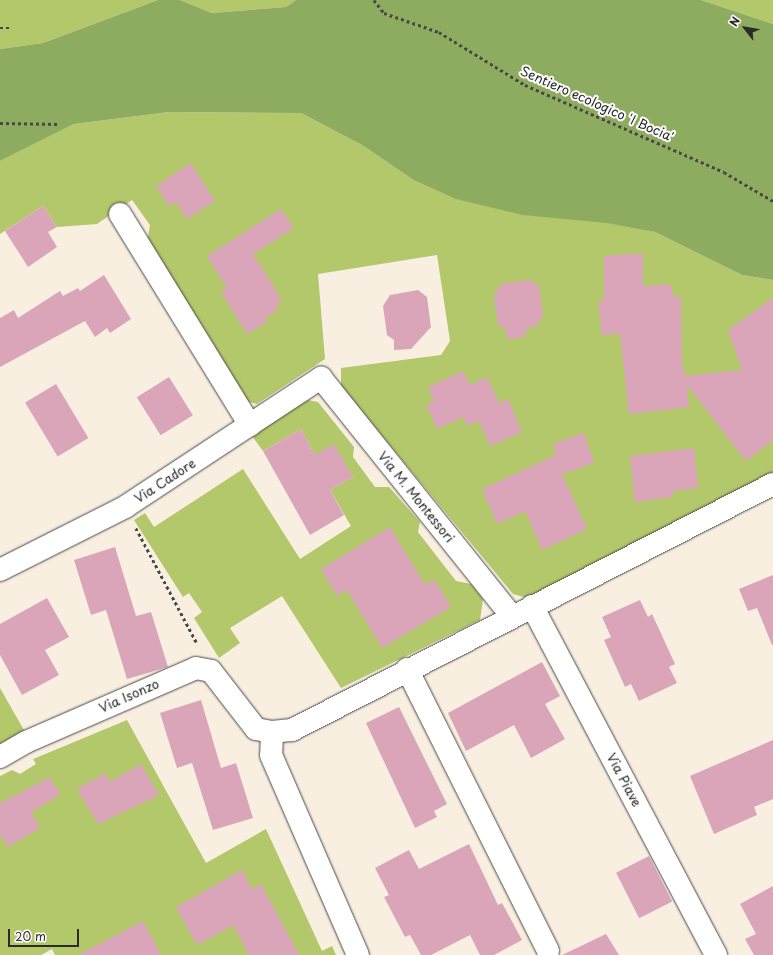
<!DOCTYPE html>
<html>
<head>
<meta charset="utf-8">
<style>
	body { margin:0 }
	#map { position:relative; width:773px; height:955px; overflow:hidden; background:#f9efe1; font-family:"Playpen Sans",sans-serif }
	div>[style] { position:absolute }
	.green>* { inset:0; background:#b3c76b }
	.forest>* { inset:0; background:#8eac5f }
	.building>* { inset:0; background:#dba5b9; transform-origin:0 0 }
	.path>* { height:2.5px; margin-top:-1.25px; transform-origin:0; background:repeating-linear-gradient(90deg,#4a4846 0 3px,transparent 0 6px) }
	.roads { filter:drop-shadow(0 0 1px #4a4846) drop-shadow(0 0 1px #4a4846) }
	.minor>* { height:22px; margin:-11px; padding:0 11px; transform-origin:11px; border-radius:11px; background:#fff }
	span { translate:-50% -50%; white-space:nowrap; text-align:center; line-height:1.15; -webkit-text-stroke:4px #fff; paint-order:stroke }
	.street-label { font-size:13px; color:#2b2b2b }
	.north { position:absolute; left:725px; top:8px; width:40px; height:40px; -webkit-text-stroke:3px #fff; paint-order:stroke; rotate:301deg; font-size:11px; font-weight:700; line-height:16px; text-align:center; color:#2b2b2b }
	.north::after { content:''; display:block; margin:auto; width:14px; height:18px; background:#2b2b2b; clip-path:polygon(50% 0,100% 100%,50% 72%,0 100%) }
	.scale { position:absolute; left:8px; top:929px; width:71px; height:18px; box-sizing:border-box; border:2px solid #2b2b2b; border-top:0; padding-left:5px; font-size:12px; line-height:14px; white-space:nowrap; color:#2b2b2b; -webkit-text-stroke:3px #fff; paint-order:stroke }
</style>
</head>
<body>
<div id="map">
	<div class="green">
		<div style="clip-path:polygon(0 0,158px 0,43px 43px,0 49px)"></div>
		<div style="clip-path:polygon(180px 0,296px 0,286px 7px,212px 13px)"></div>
		<div style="clip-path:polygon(701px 0,773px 0,773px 24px)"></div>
		<div style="clip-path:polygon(169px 112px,301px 113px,362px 145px,412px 179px,655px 232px,742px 275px,773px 280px,773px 476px,531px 599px,513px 594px,341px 386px,341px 368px,441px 355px,450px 341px,437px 255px,318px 274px,325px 359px,257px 404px,242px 400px,147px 242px,150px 225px,132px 200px,97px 224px,57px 227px,43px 206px,0 234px,0 161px,74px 124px)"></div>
		<div style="clip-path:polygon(307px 400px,318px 402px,354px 447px,353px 457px,375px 487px,389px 487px,420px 522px,418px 532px,456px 581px,471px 584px,483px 599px,480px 620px,341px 688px,282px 596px,230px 628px,240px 643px,219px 658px,194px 618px,202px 612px,189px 593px,183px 597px,134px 520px,145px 513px,154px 527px,243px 469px,300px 559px,351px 526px,330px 490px,353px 477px,315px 455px,301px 429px,263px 451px,252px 436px)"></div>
		<div style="clip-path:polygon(0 688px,25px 732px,0 746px)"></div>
		<div style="clip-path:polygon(127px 720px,206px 863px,266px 829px,322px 951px,332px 946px,336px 955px,55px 955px,52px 949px,41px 955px,0 955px,0 776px,12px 770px,20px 774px,36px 764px,33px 759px,38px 757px)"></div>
	</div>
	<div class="forest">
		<div style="clip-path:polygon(158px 0,180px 0,212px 13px,286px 7px,296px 0,701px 0,773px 24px,773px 280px,742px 275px,655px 232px,607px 223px,523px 215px,456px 199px,412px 179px,362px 145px,301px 113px,169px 112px,74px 124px,0 161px,0 49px,43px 43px)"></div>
	</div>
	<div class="building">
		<div style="clip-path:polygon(191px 163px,215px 201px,187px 219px,176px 202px,169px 206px,156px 186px)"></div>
		<div style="clip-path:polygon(43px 206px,57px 227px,48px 232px,57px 247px,28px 267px,5px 231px)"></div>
		<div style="clip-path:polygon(281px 209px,294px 228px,253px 254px,282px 300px,276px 304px,279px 309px,265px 318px,267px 322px,247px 334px,221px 292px,227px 288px,207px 256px)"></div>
		<div style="clip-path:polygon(643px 253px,643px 286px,670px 284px,674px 297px,681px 297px,682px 366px,686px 376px,742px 370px,728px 330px,773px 298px,773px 440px,746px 461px,687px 385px,689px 407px,629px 414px,620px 333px,602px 336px,598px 302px,604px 300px,604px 256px)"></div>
		<div style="clip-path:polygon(104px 275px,131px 319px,110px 333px,107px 328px,95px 337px,85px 321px,0 367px,0 318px,14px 310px,18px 318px,60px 291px,63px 296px,78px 288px,80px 291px)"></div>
		<div style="clip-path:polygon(530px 280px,539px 286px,543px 316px,535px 327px,528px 328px,523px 338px,506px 339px,506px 329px,498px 325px,494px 295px,501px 284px)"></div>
		<div style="clip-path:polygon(418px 290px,427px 297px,431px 327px,411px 349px,394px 350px,394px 340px,387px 335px,383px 306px,390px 295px)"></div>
		<div style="clip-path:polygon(463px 371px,470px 385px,487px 377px,499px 403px,508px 399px,522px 432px,490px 446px,479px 421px,468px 426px,463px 417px,437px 429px,426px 405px,434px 401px,428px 387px)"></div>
		<div style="left:169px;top:377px;width:45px;height:38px;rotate:58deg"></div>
		<div style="left:56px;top:384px;width:63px;height:36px;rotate:59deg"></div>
		<div style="clip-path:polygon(301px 429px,315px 455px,334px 444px,353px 477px,330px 490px,344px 515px,310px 535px,263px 451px)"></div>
		<div style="clip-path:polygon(584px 433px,594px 463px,562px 474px,587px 529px,542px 550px,525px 511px,497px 524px,482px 489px,556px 455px,553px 444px)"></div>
		<div style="clip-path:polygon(694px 448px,698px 488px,673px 491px,673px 497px,635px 502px,630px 456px)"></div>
		<div style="clip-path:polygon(390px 527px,425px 585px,434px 579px,451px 607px,382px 648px,347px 590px,337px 596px,321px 569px)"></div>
		<div style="clip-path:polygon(115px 547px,136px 616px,151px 612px,168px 667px,127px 679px,106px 610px,91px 615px,74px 560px)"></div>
		<div style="clip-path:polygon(773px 575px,773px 645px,772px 645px,757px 608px,748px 611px,739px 589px)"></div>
		<div style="clip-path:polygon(47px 598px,69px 637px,45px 650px,59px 675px,22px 695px,0 655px,0 624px)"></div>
		<div style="clip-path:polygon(640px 600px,648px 617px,652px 614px,675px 664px,669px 667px,677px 683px,639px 701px,631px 684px,625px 687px,604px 640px,611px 637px,602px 617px)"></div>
		<div style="clip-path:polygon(542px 662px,560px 696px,545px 704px,565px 739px,531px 758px,514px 725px,466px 751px,448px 713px)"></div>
		<div style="clip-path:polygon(201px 700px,221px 768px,236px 763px,253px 818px,213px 830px,192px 763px,177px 768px,160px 713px)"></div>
		<div style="clip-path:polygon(399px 707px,447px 804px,434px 811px,437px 817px,415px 828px,366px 723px)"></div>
		<div style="clip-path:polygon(773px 740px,773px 799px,754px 807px,757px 815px,714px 834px,690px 776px)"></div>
		<div style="clip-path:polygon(141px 764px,159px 795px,98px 824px,77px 789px,105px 773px,110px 782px)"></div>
		<div style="clip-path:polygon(50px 777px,60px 795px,31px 812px,40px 828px,8px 847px,0 834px,0 803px)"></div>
		<div style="clip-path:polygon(469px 844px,498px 905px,502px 903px,522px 940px,494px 955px,480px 955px,470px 935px,431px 955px,421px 955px,410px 935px,405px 937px,384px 897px,389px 895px,375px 868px,409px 850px,419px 869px)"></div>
		<div style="left:649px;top:856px;width:51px;height:37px;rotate:63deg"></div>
		<div style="clip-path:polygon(242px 870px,252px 889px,261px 884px,299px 955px,249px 955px,233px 925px,197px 945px,176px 907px)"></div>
		<div style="clip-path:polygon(773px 886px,773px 955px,754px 955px,745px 939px,756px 934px,740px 904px)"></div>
		<div style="clip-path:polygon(143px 921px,161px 955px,78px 955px)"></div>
		<div style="clip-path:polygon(606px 934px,619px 955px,562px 955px)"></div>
	</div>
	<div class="path">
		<div style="left:374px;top:0;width:16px;rotate:52deg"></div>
		<div style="left:384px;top:13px;width:58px;rotate:19.1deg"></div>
		<div style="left:439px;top:32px;width:101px;rotate:31.6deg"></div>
		<div style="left:525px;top:85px;width:217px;rotate:23.6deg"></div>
		<div style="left:724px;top:172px;width:57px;rotate:30.6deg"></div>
		<div style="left:0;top:28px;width:12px"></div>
		<div style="left:0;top:123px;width:58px;rotate:1deg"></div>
		<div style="left:136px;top:528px;width:132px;rotate:62.1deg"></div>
	</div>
	<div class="roads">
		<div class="minor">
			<div style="left:120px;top:214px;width:248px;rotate:58.4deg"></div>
			<div style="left:0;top:570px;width:140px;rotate:-26.7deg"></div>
			<div style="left:125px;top:507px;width:235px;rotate:-33.4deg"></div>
			<div style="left:321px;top:378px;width:304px;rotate:51.3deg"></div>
			<div style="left:532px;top:606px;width:395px;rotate:62.2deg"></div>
			<div style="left:407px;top:669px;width:315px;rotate:63.4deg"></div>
			<div style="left:272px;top:732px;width:23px;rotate:92deg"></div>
			<div style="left:271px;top:755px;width:218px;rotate:66.5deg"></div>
			<div style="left:0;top:757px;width:30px;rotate:-30deg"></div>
			<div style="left:26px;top:742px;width:185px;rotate:-23.5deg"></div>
			<div style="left:196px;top:668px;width:15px;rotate:11deg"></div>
			<div style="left:211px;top:671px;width:73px;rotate:52.2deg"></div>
			<div style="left:256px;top:729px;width:16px;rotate:11deg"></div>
			<div style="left:272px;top:732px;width:20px;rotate:-6deg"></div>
			<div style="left:292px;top:730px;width:540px;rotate:-27.09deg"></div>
		</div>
	</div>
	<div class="street-label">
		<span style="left:597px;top:104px;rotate:24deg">Sentiero ecologico 'I Bocia'</span>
		<span style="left:165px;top:481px;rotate:-33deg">Via Cadore</span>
		<span style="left:416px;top:497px;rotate:51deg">Via M. Montessori</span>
		<span style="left:129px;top:696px;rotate:-24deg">Via Isonzo</span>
		<span style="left:624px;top:780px;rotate:62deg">Via Piave</span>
	</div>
	<div class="north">N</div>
	<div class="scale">20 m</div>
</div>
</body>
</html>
